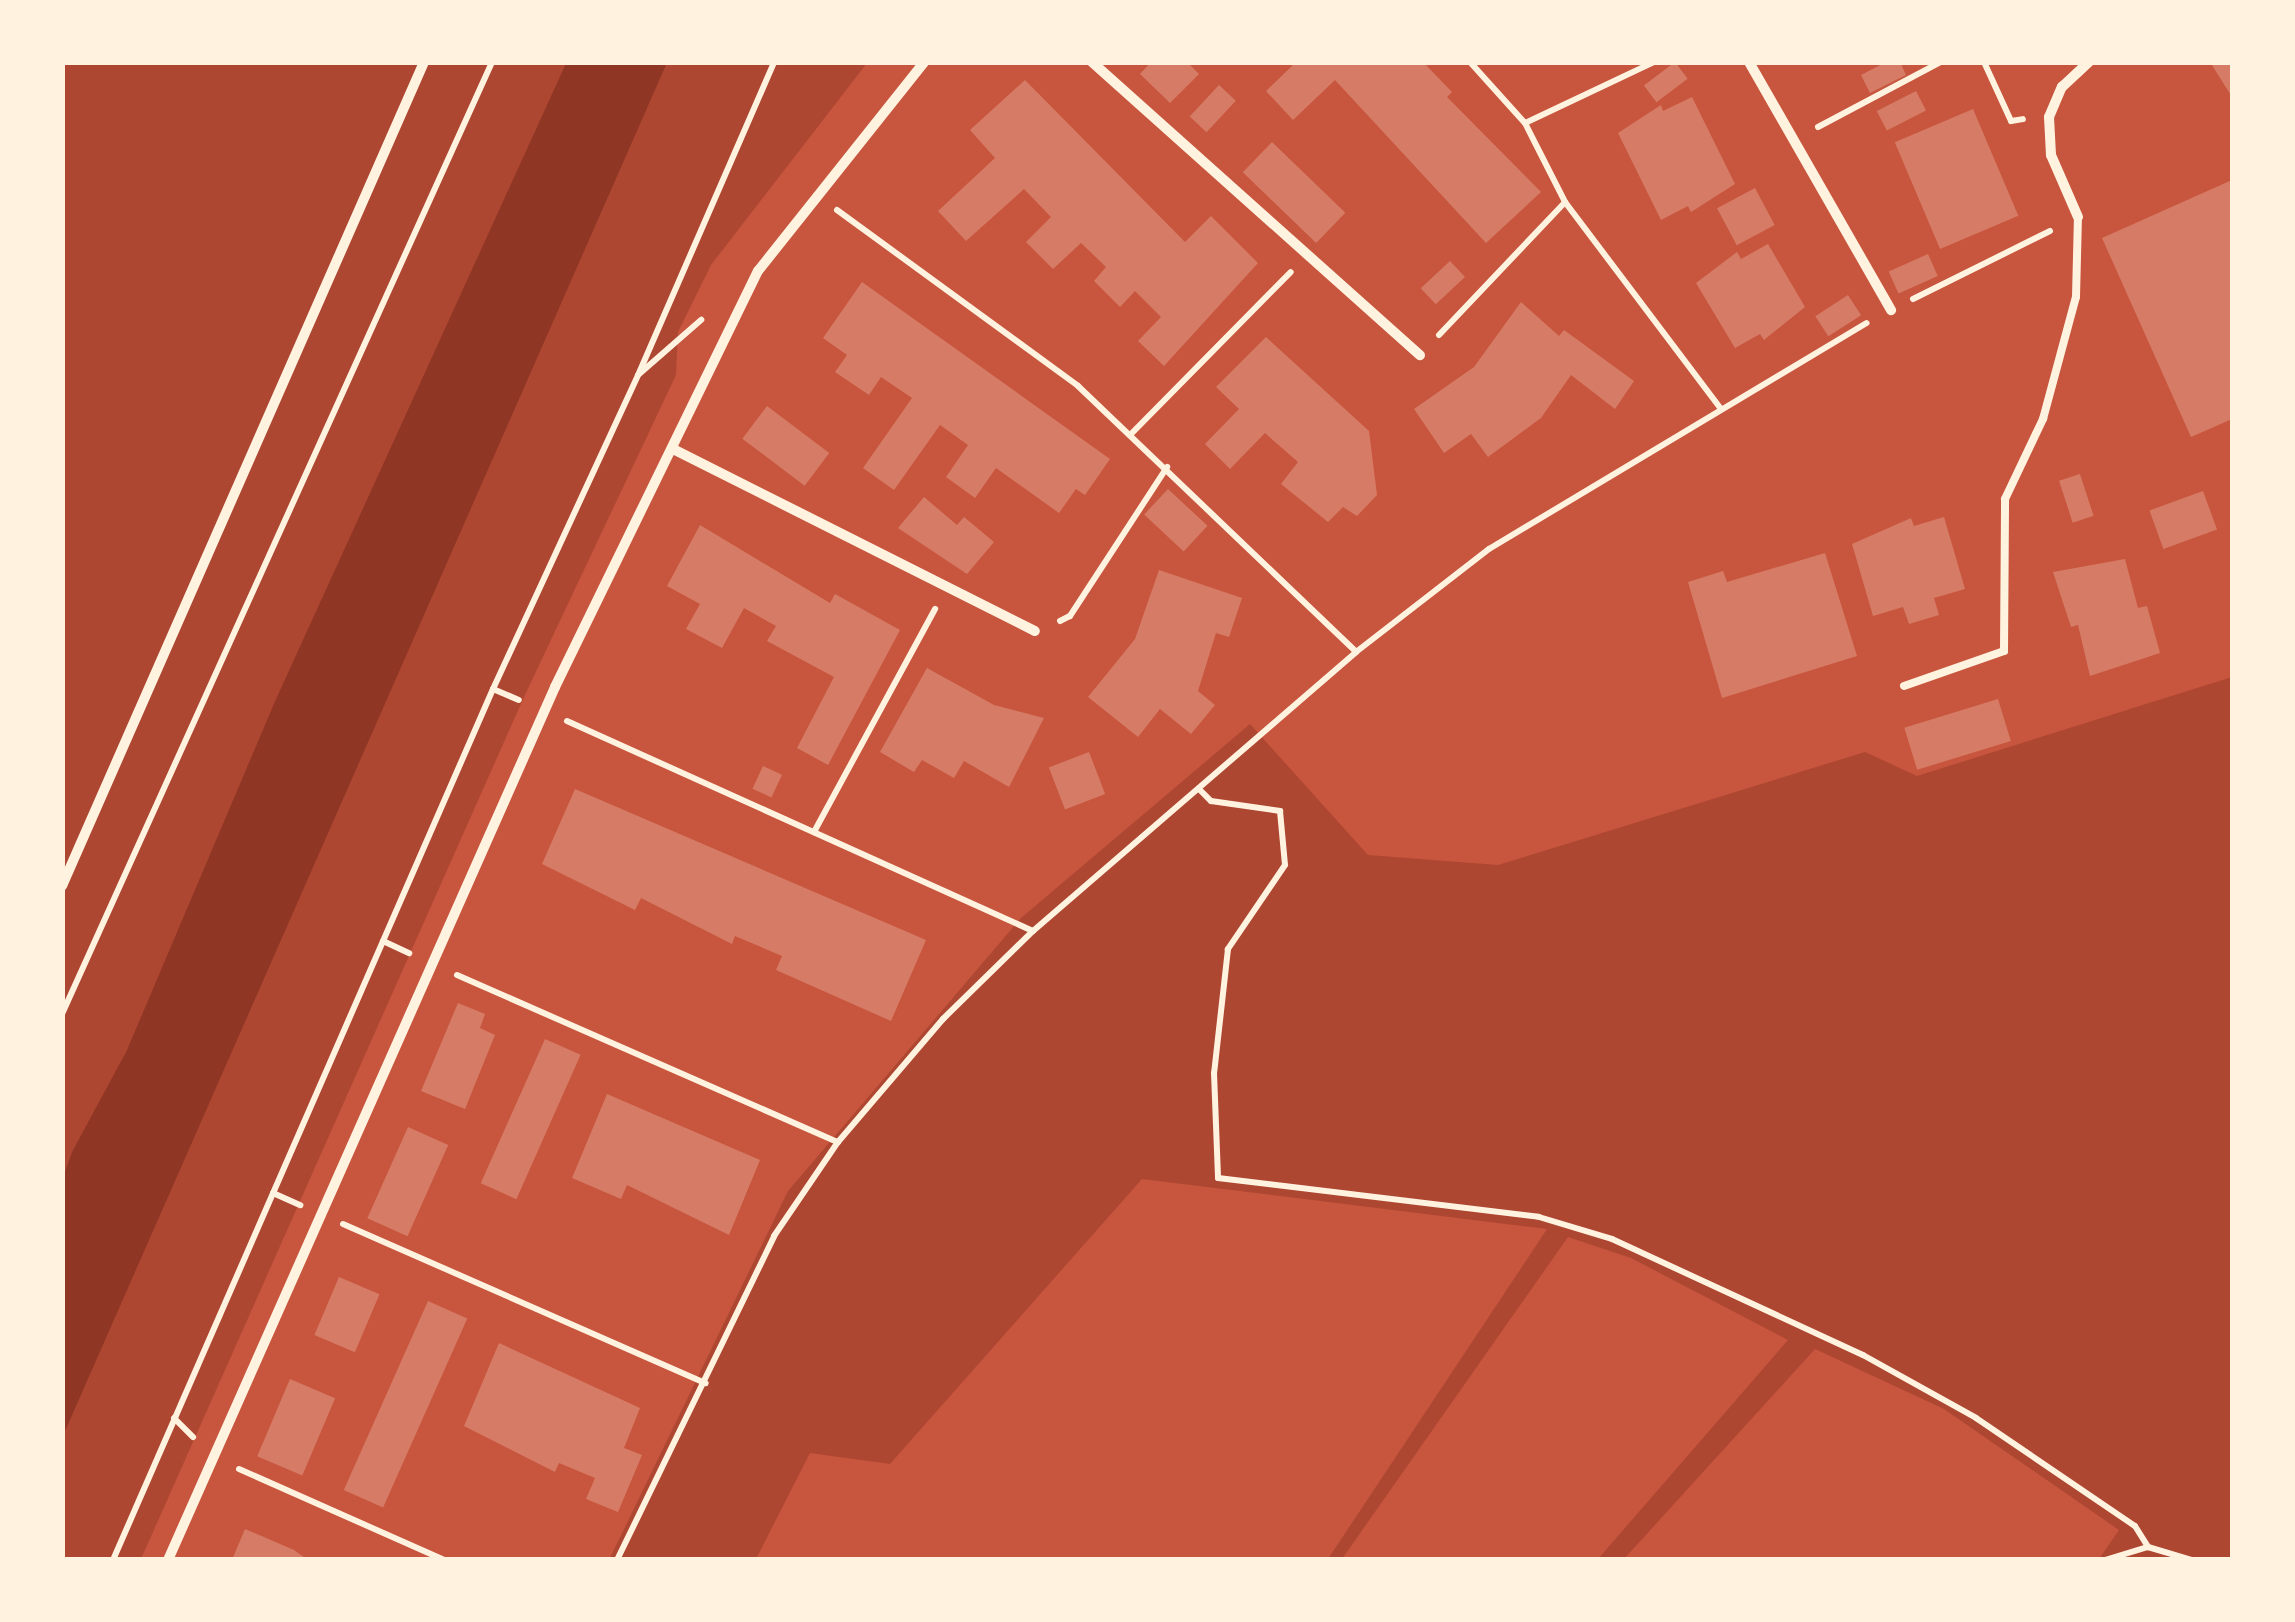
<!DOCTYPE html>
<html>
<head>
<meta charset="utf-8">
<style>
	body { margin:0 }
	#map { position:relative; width:2295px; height:1622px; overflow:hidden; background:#c8553d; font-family:Barlow,sans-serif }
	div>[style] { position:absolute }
	.green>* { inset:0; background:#ae4732 }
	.water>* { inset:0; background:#8f3625 }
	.building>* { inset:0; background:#d67c66; transform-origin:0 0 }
	.path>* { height:6px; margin:-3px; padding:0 3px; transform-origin:3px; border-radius:3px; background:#fff3e0 }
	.service>* { height:8px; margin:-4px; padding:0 4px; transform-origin:4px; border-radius:4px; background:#fff3e0 }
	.minor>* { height:10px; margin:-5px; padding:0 5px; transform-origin:5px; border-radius:5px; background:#fff3e0 }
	span { translate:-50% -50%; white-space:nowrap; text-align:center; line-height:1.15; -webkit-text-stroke:10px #fff3e0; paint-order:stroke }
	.frame { position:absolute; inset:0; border:65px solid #fff3e0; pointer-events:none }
</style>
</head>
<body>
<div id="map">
	<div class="green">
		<div style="clip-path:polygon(63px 63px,566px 63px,275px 701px,126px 1052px,63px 1180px)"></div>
		<div style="clip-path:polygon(667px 63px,867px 63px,711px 265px,678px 332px,676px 375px,524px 697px,141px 1559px,63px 1560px,63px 1436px)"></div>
		<div style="clip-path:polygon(2232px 677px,2232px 1559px,2099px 1559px,2119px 1530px,1944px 1409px,1815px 1349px,1624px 1559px,1598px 1559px,1788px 1340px,1631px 1258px,1568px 1237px,1342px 1559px,1328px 1559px,1547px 1229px,1142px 1179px,890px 1464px,810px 1453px,756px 1559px,609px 1560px,788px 1191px,1021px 918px,1250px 724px,1368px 855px,1498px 865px,1865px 752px,1917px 776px)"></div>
	</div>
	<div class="water">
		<div style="clip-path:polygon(566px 63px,667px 63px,63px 1436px,62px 1180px,72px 1152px,126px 1052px,275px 701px)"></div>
	</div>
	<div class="building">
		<div style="clip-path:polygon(1151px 62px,1187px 62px,1199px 74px,1170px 103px,1140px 74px)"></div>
		<div style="clip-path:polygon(1296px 62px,1423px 62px,1452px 92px,1447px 97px,1541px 192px,1486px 243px,1335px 80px,1293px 120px,1266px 91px)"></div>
		<div style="left:1675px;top:62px;width:21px;height:39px;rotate:53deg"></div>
		<div style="clip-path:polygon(1886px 62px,1900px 62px,1906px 75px,1870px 93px,1861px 75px)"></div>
		<div style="clip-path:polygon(2210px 62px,2232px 62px,2232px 97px)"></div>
		<div style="clip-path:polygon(1025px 80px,1185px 242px,1211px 216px,1258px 263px,1164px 366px,1138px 341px,1161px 317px,1135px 291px,1120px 307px,1094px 281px,1106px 267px,1081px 243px,1053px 269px,1026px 242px,1051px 217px,1024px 189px,966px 241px,938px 211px,995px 158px,970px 130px)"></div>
		<div style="left:1219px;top:85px;width:23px;height:43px;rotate:43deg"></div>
		<div style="left:1916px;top:91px;width:22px;height:44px;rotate:63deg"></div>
		<div style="clip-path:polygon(1692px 97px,1735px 184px,1691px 212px,1688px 206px,1661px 220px,1618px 133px,1661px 105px,1663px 111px)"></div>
		<div style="left:1973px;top:109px;width:116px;height:85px;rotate:67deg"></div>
		<div style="left:1272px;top:142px;width:102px;height:42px;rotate:44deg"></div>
		<div style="clip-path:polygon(2232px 180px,2232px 419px,2191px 437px,2102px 238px)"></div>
		<div style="left:1755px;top:188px;width:42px;height:43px;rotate:62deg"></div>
		<div style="clip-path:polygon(1768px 244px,1805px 307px,1764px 340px,1760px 334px,1735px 348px,1696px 283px,1737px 252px,1741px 259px)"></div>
		<div style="left:1928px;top:254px;width:24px;height:43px;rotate:66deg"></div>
		<div style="left:1450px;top:261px;width:22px;height:40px;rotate:47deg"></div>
		<div style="clip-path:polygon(862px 282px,1110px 459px,1085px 495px,1076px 489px,1059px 513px,996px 468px,975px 498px,946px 477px,968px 445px,940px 425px,894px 490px,863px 468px,912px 398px,881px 377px,869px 395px,835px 372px,847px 355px,823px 338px)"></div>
		<div style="left:1848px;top:295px;width:24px;height:39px;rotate:57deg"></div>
		<div style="clip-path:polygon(1521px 302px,1559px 336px,1564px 330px,1634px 381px,1615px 409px,1571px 375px,1541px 418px,1488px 457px,1471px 434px,1444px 453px,1414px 409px,1474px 367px)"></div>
		<div style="clip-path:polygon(1266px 337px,1369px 431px,1377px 495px,1357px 516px,1343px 507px,1328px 522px,1281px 484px,1298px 462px,1265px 433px,1230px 469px,1205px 444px,1239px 409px,1216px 387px)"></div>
		<div style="left:767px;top:406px;width:78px;height:41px;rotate:37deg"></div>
		<div style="left:2080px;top:474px;width:44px;height:22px;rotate:72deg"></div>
		<div style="left:1168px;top:489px;width:54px;height:35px;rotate:43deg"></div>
		<div style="left:2203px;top:491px;width:41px;height:57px;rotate:70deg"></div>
		<div style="clip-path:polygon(924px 497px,957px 525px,964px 517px,994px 542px,967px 574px,898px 528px)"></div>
		<div style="clip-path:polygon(1944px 517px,1965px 589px,1934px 598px,1939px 615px,1909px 624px,1903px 607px,1873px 616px,1852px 544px,1911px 518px,1914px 526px)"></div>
		<div style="clip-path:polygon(700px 525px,830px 603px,835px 594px,900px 630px,828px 765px,797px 748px,834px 677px,767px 641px,776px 626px,744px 608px,722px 648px,686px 629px,700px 604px,667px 586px)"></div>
		<div style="clip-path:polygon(1825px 553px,1857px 656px,1722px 698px,1688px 582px,1723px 571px,1727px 582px)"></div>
		<div style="clip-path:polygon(2125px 559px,2138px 608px,2147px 606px,2160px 653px,2090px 676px,2078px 625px,2071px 627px,2053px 572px)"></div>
		<div style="clip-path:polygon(1159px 570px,1242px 598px,1229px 637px,1216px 633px,1198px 691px,1215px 705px,1191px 734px,1160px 709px,1138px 737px,1088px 697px,1135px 639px)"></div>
		<div style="clip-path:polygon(927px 668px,994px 705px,1044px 718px,1009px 787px,964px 761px,954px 778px,922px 760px,914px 772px,880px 752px)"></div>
		<div style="left:1998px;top:699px;width:44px;height:98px;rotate:73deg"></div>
		<div style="left:1089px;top:752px;width:45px;height:43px;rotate:69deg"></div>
		<div style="left:763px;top:766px;width:21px;height:25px;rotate:25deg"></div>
		<div style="clip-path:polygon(575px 789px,926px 940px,891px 1021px,776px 970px,782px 956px,735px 936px,732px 944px,641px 898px,635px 910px,542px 864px)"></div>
		<div style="clip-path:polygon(458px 1003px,485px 1014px,480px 1028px,495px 1035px,465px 1109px,421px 1091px)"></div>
		<div style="left:545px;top:1039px;width:39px;height:158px;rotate:24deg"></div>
		<div style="clip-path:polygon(607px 1094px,760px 1160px,729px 1235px,627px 1185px,621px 1199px,572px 1178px)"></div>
		<div style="left:408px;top:1127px;width:44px;height:100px;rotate:24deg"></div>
		<div style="left:339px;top:1277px;width:44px;height:63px;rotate:23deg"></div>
		<div style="left:428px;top:1301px;width:43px;height:207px;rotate:24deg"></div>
		<div style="clip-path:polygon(499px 1343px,640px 1408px,624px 1448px,642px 1455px,618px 1512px,586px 1499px,595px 1478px,559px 1463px,555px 1472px,464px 1426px)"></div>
		<div style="left:290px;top:1379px;width:49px;height:84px;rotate:23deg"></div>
		<div style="clip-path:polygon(245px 1529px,294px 1550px,308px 1560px,232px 1560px)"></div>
	</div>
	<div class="path">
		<div style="left:1470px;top:62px;width:82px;rotate:48deg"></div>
		<div style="left:1525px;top:123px;width:89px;rotate:63.1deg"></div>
		<div style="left:1565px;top:202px;width:258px;rotate:53deg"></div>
		<div style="left:1984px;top:62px;width:65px;rotate:65.4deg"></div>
		<div style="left:2011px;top:121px;width:12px;rotate:-9deg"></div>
		<div style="left:1525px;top:123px;width:143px;rotate:-25.3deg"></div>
		<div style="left:1818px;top:127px;width:139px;rotate:-27.9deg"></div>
		<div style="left:837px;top:210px;width:298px;rotate:36.1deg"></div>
		<div style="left:1078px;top:386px;width:385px;rotate:43.7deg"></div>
		<div style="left:1913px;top:299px;width:153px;rotate:-26.4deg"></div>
		<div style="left:1439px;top:335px;width:183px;rotate:-46.5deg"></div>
		<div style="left:639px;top:373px;width:339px;rotate:-66.5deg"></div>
		<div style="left:1132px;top:433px;width:226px;rotate:-45.4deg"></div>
		<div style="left:1060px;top:621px;width:11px;rotate:-27deg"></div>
		<div style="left:1070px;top:616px;width:178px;rotate:-56.9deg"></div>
		<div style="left:493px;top:689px;width:28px;rotate:23deg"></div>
		<div style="left:567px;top:721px;width:511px;rotate:24.26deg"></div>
		<div style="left:1199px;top:789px;width:17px;rotate:45deg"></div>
		<div style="left:1211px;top:801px;width:70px;rotate:8.2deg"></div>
		<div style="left:1280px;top:811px;width:54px;rotate:84.7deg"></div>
		<div style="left:1285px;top:865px;width:102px;rotate:124.2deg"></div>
		<div style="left:1228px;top:949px;width:125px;rotate:96.4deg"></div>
		<div style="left:1214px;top:1073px;width:105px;rotate:87.8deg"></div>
		<div style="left:1218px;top:1178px;width:323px;rotate:6.9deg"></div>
		<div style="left:1539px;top:1217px;width:76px;rotate:16.8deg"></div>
		<div style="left:1612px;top:1239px;width:277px;rotate:24.8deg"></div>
		<div style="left:1863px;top:1355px;width:129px;rotate:29.1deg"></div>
		<div style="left:1976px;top:1418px;width:192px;rotate:34.2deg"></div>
		<div style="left:2135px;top:1526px;width:25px;rotate:58deg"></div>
		<div style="left:2148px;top:1547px;width:46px;rotate:16.5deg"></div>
		<div style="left:814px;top:832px;width:254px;rotate:-61.5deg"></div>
		<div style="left:383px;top:941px;width:29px;rotate:25deg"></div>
		<div style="left:457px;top:975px;width:416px;rotate:23.7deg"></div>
		<div style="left:62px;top:1014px;width:1045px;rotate:-65.69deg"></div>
		<div style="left:273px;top:1193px;width:30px;rotate:24deg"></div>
		<div style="left:343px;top:1224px;width:396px;rotate:23.7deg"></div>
		<div style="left:174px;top:1418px;width:27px;rotate:45deg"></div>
		<div style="left:239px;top:1469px;width:224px;rotate:23.9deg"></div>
		<div style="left:113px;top:1560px;width:950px;rotate:-66.43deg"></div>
		<div style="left:493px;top:689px;width:346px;rotate:-65.2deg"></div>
		<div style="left:638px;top:375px;width:84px;rotate:-41.1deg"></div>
		<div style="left:617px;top:1560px;width:360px;rotate:-64.1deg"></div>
		<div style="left:774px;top:1236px;width:114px;rotate:-55.8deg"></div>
		<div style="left:838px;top:1142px;width:162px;rotate:-49.5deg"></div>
		<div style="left:943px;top:1019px;width:126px;rotate:-44.4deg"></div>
		<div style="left:1033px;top:931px;width:427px;rotate:-40.8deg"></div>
		<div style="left:1356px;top:652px;width:168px;rotate:-37.8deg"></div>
		<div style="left:1489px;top:549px;width:440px;rotate:-30.9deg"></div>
		<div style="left:2105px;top:1560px;width:45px;rotate:-16.8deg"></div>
	</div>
	<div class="service">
		<div style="left:1904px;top:686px;width:106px;rotate:-19.3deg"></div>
		<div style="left:2004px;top:651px;width:152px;rotate:-89.6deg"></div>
		<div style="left:2005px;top:499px;width:89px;rotate:-64.6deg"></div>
		<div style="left:2043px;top:419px;width:126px;rotate:-74.9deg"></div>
		<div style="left:2076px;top:297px;width:80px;rotate:-88.6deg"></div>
	</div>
	<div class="minor">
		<div style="left:1092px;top:62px;width:440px;rotate:41.8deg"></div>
		<div style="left:1749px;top:62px;width:286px;rotate:60.2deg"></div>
		<div style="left:2078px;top:217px;width:68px;rotate:-113.5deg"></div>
		<div style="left:2051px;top:155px;width:38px;rotate:-93deg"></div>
		<div style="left:2049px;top:117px;width:33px;rotate:-67deg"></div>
		<div style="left:2062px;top:87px;width:37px;rotate:-43deg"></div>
		<div style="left:673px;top:449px;width:405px;rotate:26.7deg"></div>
		<div style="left:62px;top:886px;width:900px;rotate:-66.28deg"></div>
		<div style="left:168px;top:1560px;width:955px;rotate:-66.09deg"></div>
		<div style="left:555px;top:687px;width:463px;rotate:-64deg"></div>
		<div style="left:758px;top:271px;width:267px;rotate:-51.5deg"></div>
	</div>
	<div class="frame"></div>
</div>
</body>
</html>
